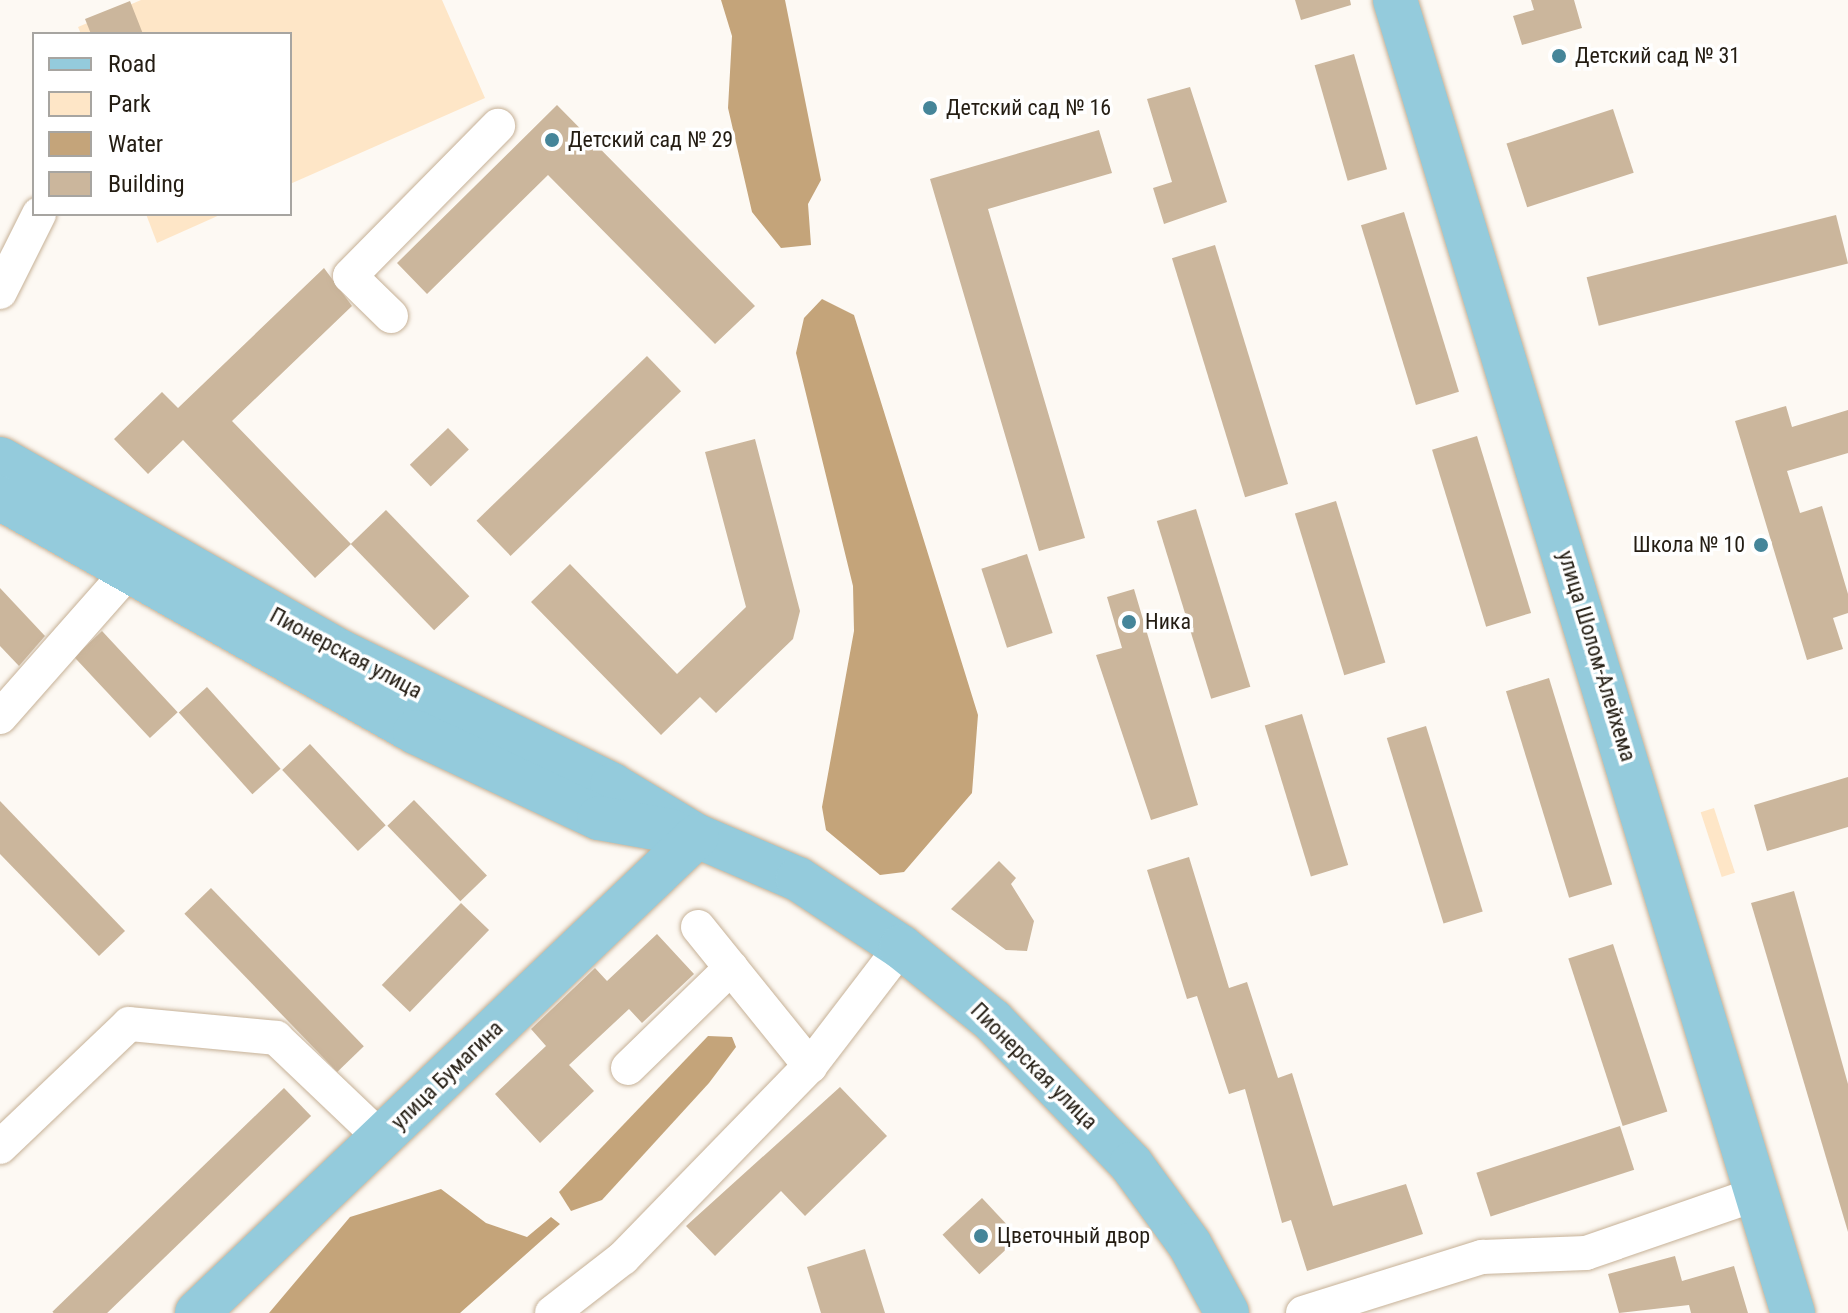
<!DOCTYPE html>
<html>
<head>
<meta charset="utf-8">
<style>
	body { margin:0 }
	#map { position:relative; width:1848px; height:1313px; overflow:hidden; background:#fdf9f3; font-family:"Roboto Condensed",sans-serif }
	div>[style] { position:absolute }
	.green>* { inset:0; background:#fee6c7; transform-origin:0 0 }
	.water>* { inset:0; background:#c4a47a }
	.building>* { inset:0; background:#cbb69c; transform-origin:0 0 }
	.roads { filter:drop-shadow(0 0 2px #c6b197) drop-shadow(0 0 2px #c6b197) }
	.minor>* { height:34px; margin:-17px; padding:0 17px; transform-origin:17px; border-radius:17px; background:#fff }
	.major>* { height:44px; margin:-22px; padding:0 22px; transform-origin:22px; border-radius:22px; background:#94cbdc }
	.dots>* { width:22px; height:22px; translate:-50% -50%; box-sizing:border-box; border:4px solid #fff; border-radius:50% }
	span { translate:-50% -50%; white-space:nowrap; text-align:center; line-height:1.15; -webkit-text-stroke:7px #fff; paint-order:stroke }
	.poi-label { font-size:22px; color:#241d13 }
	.left { translate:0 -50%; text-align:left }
	.right { translate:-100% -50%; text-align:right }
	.street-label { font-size:22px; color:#241d13 }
	.legend { position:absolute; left:32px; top:32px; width:260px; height:184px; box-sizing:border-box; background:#fff; border:2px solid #a7a5a1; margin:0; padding:10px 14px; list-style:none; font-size:24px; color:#241d13 }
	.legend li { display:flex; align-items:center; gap:16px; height:40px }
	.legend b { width:40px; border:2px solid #a7a5a1 }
</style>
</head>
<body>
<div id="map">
	<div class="green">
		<div style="clip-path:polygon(141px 0,442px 0,485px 98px,290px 184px,290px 34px,81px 34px,78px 27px)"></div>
		<div style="clip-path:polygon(146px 214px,222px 214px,157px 243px)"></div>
		<div style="left:1714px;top:808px;width:68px;height:14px;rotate:72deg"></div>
	</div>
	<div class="water">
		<div style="clip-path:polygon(721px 0,785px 0,821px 180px,808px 204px,811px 245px,781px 248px,752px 212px,728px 108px,732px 36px)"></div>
		<div style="clip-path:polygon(822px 299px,854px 315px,978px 715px,972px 793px,904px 872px,880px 875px,826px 830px,822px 807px,854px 631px,853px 586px,796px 353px,804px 318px)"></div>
		<div style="clip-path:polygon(708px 1036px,732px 1037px,736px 1047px,709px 1083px,602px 1200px,571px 1211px,559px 1192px)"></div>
		<div style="clip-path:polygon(441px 1189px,486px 1223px,527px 1237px,551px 1217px,560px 1224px,460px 1313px,269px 1313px,350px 1217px)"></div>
	</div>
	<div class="building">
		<div style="clip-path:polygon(1295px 0,1350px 0,1351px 5px,1301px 20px)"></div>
		<div style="clip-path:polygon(1531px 0,1574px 0,1582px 28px,1522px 45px,1513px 16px,1534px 10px)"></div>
		<div style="clip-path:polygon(130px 1px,143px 34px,91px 34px,85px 19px)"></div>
		<div style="left:1354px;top:54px;width:120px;height:41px;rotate:74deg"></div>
		<div style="clip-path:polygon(1190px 87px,1227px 202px,1164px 224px,1153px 188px,1172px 182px,1147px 99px)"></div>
		<div style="clip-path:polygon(557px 105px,755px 306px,715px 344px,548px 175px,427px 294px,397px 263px)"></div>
		<div style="left:1613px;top:109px;width:67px;height:112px;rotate:72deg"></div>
		<div style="clip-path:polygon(1099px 130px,1112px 173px,988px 209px,1085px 538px,1039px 551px,930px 179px)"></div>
		<div style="left:1404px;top:212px;width:188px;height:45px;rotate:73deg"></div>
		<div style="left:1836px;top:215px;width:50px;height:257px;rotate:76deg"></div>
		<div style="left:1215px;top:245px;width:250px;height:45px;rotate:73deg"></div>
		<div style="clip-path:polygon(324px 268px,352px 306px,232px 421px,351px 544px,315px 578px,183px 440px,148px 474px,114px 439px,162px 392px,178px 408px)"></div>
		<div style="left:647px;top:356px;width:49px;height:237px;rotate:46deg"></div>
		<div style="clip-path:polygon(1786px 406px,1792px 427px,1848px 410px,1848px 453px,1787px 471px,1800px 513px,1822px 506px,1848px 594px,1848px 613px,1833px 618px,1843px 649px,1807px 660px,1735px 421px)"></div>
		<div style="left:448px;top:428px;width:30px;height:53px;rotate:46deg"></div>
		<div style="left:1477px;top:436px;width:185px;height:47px;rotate:73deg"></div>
		<div style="clip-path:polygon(755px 439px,800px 611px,793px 639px,716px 713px,700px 697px,661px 735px,531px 602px,570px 564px,677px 674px,746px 607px,705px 452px)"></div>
		<div style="left:1336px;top:501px;width:169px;height:43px;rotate:73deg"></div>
		<div style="left:1196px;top:509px;width:186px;height:41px;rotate:73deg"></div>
		<div style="left:386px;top:510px;width:120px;height:49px;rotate:46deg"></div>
		<div style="left:1027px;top:554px;width:83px;height:48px;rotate:72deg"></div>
		<div style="clip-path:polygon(0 588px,45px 636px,19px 666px,0 646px)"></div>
		<div style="clip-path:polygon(1134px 589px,1198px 805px,1151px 820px,1096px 655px,1122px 648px,1107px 597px)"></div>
		<div style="left:102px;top:631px;width:111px;height:38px;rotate:47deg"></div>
		<div style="left:1549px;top:678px;width:216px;height:45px;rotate:73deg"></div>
		<div style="left:207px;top:687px;width:110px;height:38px;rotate:48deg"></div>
		<div style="left:1302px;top:714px;width:158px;height:39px;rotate:73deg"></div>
		<div style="left:1426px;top:726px;width:194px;height:41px;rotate:73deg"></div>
		<div style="left:310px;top:744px;width:111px;height:38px;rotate:47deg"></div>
		<div style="clip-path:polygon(1848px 777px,1848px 827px,1767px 851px,1754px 805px)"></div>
		<div style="left:414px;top:800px;width:105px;height:37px;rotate:46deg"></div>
		<div style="clip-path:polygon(0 801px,125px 931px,99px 956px,0 854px)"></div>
		<div style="clip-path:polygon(1189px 857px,1229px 988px,1247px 982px,1278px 1078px,1292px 1073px,1333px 1206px,1406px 1184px,1423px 1234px,1307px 1271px,1291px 1220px,1282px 1223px,1245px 1089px,1229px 1094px,1197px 996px,1187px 999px,1147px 870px)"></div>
		<div style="clip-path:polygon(999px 861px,1016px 878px,1011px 884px,1034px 921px,1027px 951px,1006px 950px,951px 909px)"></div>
		<div style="left:211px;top:888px;width:220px;height:37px;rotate:46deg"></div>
		<div style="clip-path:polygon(1794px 891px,1848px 1084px,1848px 1232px,1751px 903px)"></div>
		<div style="left:461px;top:903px;width:39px;height:114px;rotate:44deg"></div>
		<div style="clip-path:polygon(657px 934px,694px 974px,642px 1023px,629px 1009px,569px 1065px,594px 1091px,540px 1143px,495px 1094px,546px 1046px,531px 1029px,595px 968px,607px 981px)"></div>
		<div style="left:1613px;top:944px;width:176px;height:47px;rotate:72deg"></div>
		<div style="clip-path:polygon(840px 1087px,887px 1136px,805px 1216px,781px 1191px,715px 1256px,686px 1226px)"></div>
		<div style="left:284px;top:1088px;width:39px;height:322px;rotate:46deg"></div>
		<div style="left:1620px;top:1126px;width:46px;height:151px;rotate:72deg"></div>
		<div style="left:982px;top:1198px;width:54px;height:54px;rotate:47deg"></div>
		<div style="clip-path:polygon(865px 1249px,885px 1313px,821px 1313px,807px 1267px)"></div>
		<div style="clip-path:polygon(1675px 1256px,1682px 1281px,1734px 1266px,1748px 1313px,1691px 1313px,1689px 1305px,1619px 1313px,1608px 1274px)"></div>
	</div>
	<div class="roads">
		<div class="minor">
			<div style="left:0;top:292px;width:87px;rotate:-63.4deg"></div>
			<div style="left:391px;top:316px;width:57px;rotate:-135.7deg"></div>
			<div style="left:350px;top:276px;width:211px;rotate:-45.4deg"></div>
			<div style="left:0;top:717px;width:191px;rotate:-48.6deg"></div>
			<div style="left:698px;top:927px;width:179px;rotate:51.1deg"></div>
			<div style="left:628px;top:1068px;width:144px;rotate:-44.2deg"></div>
			<div style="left:0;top:1147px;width:178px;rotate:-43.6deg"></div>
			<div style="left:129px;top:1024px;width:148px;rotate:5.4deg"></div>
			<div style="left:276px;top:1038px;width:145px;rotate:43.6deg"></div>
			<div style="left:552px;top:1313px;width:90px;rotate:-37.8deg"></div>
			<div style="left:623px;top:1258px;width:268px;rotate:-45.8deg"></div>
			<div style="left:810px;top:1066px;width:150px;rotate:-52.6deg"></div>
			<div style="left:1303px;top:1313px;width:188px;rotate:-17.4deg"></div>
			<div style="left:1482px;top:1257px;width:104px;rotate:-2.2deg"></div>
			<div style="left:1586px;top:1253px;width:183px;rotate:-19.1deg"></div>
		</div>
		<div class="major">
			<div style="left:1395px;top:0;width:1372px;rotate:73.14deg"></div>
			<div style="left:0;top:459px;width:392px;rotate:29.5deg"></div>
			<div style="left:341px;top:652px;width:302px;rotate:26.1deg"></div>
			<div style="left:612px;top:785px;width:99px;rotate:31deg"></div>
			<div style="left:697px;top:836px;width:110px;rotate:23.1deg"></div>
			<div style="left:798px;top:879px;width:123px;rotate:33.4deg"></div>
			<div style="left:901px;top:947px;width:118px;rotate:38.8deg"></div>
			<div style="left:993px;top:1021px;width:199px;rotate:46deg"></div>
			<div style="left:1131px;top:1164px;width:100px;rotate:53.9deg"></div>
			<div style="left:1190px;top:1245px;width:77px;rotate:61.4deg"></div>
			<div style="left:0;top:498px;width:476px;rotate:29.4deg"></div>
			<div style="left:415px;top:732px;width:203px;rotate:25.1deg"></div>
			<div style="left:599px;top:818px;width:73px;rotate:10.2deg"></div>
			<div style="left:197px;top:1313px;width:691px;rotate:-43.65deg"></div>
		</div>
	</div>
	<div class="dots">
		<div style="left:1559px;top:56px;background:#458599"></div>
		<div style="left:930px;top:108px;background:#458599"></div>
		<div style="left:552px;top:140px;background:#458599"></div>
		<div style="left:1761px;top:545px;background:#458599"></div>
		<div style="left:1129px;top:622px;background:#458599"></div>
		<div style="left:981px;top:1236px;background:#458599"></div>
	</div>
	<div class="poi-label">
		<span class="left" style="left:1575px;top:56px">Детский сад № 31</span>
		<span class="left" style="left:946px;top:108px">Детский сад № 16</span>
		<span class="left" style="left:568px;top:140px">Детский сад № 29</span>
		<span class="right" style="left:1745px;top:545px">Школа № 10</span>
		<span class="left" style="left:1145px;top:622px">Ника</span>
		<span class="left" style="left:997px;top:1236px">Цветочный двор</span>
	</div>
	<div class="street-label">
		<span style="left:346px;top:653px;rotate:28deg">Пионерская улица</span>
		<span style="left:1597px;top:656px;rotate:73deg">улица Шолом-Алейхема</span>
		<span style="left:1034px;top:1066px;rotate:45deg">Пионерская улица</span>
		<span style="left:447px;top:1075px;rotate:-44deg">улица Бумагина</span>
	</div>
	<ul class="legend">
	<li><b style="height:10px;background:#94cbdc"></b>Road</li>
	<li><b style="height:22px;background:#fee6c7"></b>Park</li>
	<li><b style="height:22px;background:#c4a47a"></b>Water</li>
	<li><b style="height:22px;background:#cbb69c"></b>Building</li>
	</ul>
</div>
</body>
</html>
